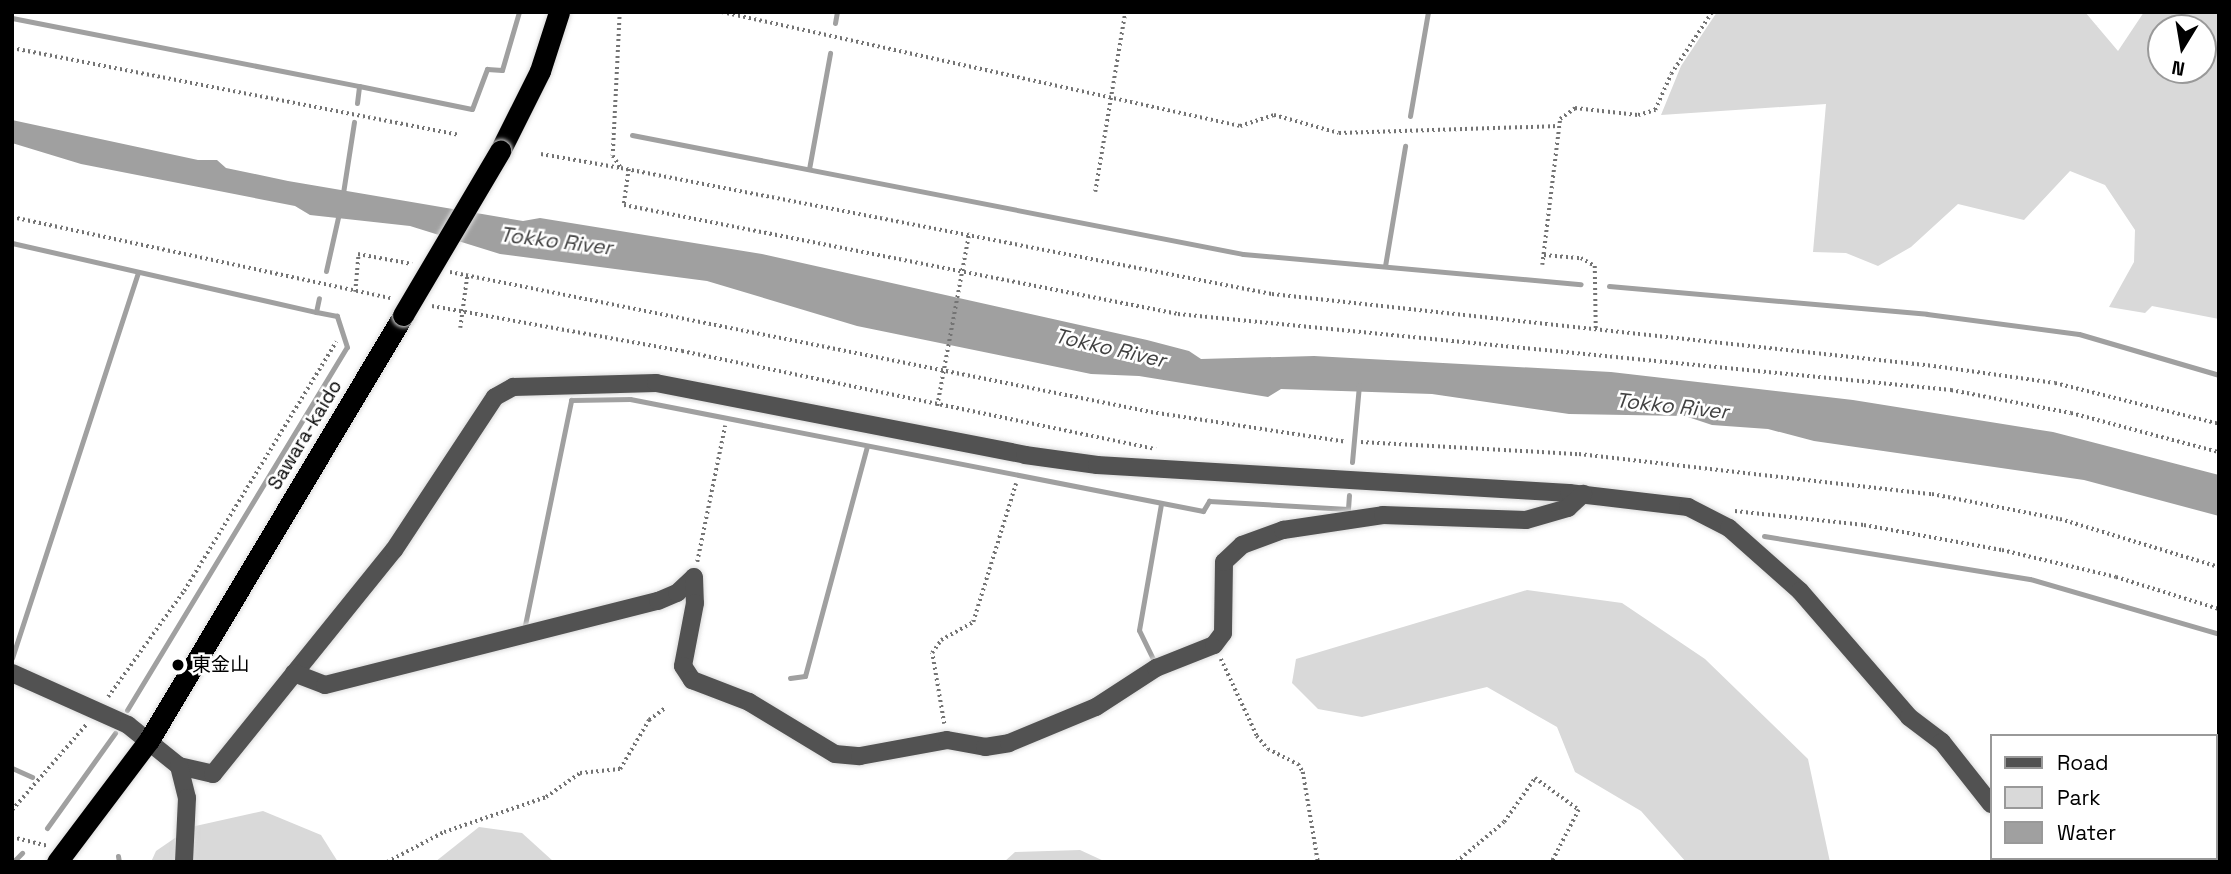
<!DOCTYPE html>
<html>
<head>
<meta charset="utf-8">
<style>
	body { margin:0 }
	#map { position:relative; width:2231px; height:874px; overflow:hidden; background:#fff; font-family:"Space Grotesk","Noto Sans JP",sans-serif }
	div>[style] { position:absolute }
	.green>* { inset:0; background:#d9d9d9 }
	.water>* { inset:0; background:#a0a0a0 }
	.stream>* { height:5px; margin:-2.5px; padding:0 2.5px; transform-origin:2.5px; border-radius:2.5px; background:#a0a0a0 }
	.path>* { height:3.5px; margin-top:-1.75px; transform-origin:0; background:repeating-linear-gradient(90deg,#747474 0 2px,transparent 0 5.5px) }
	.roads { filter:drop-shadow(0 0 2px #dbdbdb) drop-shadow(0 0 2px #dbdbdb) }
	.minor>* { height:18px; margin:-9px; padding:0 9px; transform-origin:9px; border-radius:9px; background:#525252 }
	.highway>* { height:21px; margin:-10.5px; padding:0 10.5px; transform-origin:10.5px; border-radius:10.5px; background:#000 }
	.bridges { filter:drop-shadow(0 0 2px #dbdbdb) drop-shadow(0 0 2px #dbdbdb) }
	.highway-bridge>* { height:21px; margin:-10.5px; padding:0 10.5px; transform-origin:10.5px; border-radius:10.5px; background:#000 }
	.dots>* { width:19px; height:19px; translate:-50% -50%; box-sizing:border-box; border:4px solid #fff; border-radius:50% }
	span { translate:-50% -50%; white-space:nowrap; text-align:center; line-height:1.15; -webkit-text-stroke:5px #fff; paint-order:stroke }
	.street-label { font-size:19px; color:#000 }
	.poi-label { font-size:19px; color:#000 }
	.left { translate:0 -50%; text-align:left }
	.water-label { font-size:21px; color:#414141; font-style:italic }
	.frame { position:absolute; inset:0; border:14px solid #000; pointer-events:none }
	.legend { position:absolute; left:1990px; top:734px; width:228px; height:126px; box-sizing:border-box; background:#fff; border:2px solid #999; margin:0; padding:9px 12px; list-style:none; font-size:21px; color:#000 }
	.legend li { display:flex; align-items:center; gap:14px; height:35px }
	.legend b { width:35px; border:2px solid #999 }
	.north { position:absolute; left:2147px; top:14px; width:70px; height:70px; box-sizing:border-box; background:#fff; border:2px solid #999; border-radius:50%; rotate:191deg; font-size:19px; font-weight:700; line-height:28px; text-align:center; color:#000 }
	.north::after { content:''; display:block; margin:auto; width:24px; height:32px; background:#000; clip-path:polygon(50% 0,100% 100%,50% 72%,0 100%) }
</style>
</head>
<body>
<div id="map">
	<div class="green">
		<div style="clip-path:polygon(evenodd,1717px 12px,2085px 12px,2118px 51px,2144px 12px,2219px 12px,2219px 319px,2152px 306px,2145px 313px,2109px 307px,2134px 262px,2135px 230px,2105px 185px,2070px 171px,2024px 220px,1958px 204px,1911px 247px,1878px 266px,1846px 253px,1813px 252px,1826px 104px,1661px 115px,1681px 66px,1717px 12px,2161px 28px,2203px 28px,2203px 70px,2161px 70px,2161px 28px)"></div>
		<div style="clip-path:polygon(1527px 590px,1622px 603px,1705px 659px,1808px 759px,1830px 862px,1686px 862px,1641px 811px,1575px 772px,1557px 727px,1487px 687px,1362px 717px,1318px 709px,1292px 683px,1296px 659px)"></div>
		<div style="clip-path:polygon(263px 811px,321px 835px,338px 862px,151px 862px,156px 851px,191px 827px)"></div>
		<div style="clip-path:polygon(479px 827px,522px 833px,554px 862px,435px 862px)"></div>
		<div style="clip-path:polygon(1080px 850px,1106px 862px,1004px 862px,1015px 852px)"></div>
	</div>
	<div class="water">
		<div style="clip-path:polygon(12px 120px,198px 160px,217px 160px,226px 168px,288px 181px,523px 221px,540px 218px,762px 254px,1147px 340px,1189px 351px,1201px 359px,1314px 356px,1611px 372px,1853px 400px,2053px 432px,2219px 475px,2219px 516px,2084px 480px,1814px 441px,1768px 429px,1712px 425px,1685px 416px,1569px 414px,1432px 394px,1281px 389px,1268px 397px,1139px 376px,1091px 374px,857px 326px,707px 281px,500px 254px,410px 226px,310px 215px,295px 206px,81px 164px,12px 143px)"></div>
	</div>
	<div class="stream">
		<div style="left:12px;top:18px;width:354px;rotate:11.1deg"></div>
		<div style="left:835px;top:23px;width:11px;rotate:-80deg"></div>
		<div style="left:357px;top:103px;width:17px;rotate:-83deg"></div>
		<div style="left:359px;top:86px;width:115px;rotate:11.5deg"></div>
		<div style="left:472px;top:109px;width:43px;rotate:-69.4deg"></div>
		<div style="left:487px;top:69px;width:15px;rotate:4deg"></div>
		<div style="left:502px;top:70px;width:60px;rotate:-73.7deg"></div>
		<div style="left:1410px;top:116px;width:106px;rotate:-80.2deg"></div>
		<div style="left:632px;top:135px;width:622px;rotate:11.02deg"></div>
		<div style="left:1243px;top:254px;width:339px;rotate:5.1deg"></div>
		<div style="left:809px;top:169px;width:118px;rotate:-79.7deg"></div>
		<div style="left:343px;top:193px;width:72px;rotate:-81.2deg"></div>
		<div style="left:12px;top:243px;width:312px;rotate:12.8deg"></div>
		<div style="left:1385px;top:266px;width:122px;rotate:-80.5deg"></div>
		<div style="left:326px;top:271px;width:59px;rotate:-77.4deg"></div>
		<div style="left:1609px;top:286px;width:319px;rotate:5deg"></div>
		<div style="left:1927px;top:314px;width:153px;rotate:7.5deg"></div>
		<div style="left:2079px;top:334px;width:146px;rotate:16.3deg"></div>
		<div style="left:1352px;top:462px;width:77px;rotate:-84.8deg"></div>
		<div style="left:1764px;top:536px;width:269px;rotate:9.2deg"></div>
		<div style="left:2030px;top:579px;width:197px;rotate:16.2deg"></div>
		<div style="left:525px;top:625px;width:230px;rotate:-78.4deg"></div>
		<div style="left:571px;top:400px;width:59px;rotate:-1deg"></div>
		<div style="left:630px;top:399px;width:584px;rotate:11.06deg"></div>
		<div style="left:1203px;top:511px;width:12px;rotate:-59deg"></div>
		<div style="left:1209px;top:501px;width:139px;rotate:3.3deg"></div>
		<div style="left:1348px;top:509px;width:14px;rotate:-86deg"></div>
		<div style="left:12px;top:658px;width:406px;rotate:-71.9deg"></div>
		<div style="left:1154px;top:661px;width:34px;rotate:-116deg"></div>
		<div style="left:1139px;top:630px;width:128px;rotate:-80.1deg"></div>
		<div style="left:790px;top:678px;width:15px;rotate:-8deg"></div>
		<div style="left:805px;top:676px;width:238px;rotate:-74.9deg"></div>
		<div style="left:127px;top:710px;width:424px;rotate:-58.8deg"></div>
		<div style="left:347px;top:347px;width:33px;rotate:-108deg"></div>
		<div style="left:337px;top:316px;width:21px;rotate:-169deg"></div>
		<div style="left:316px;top:312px;width:14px;rotate:-78deg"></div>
		<div style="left:12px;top:768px;width:22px;rotate:24deg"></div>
		<div style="left:47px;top:828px;width:117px;rotate:-54.4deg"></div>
		<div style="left:118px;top:856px;width:6px;rotate:81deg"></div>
		<div style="left:13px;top:862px;width:13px;rotate:-45deg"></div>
	</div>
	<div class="path">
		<div style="left:620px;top:12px;width:144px;rotate:92.8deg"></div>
		<div style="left:613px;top:156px;width:14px;rotate:56deg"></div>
		<div style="left:621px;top:168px;width:663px;rotate:10.95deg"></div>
		<div style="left:1272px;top:294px;width:666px;rotate:6.21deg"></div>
		<div style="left:1934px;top:366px;width:122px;rotate:8deg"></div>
		<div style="left:2055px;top:383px;width:169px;rotate:14deg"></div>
		<div style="left:722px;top:12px;width:530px;rotate:12.41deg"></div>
		<div style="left:1240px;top:126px;width:36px;rotate:-18deg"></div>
		<div style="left:1274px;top:115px;width:67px;rotate:15.5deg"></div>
		<div style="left:1339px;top:133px;width:220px;rotate:-1.8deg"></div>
		<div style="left:12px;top:48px;width:456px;rotate:11deg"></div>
		<div style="left:541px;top:154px;width:81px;rotate:9.9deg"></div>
		<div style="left:629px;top:169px;width:36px;rotate:98deg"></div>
		<div style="left:624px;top:205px;width:565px;rotate:11.13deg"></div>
		<div style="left:1178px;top:314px;width:777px;rotate:5.62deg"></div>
		<div style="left:1951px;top:390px;width:122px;rotate:10.9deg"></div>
		<div style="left:2071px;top:413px;width:153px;rotate:14.8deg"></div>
		<div style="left:1095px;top:192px;width:182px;rotate:-80.5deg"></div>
		<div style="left:12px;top:217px;width:387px;rotate:12.1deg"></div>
		<div style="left:1544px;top:255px;width:37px;rotate:5deg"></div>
		<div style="left:1581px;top:258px;width:16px;rotate:30deg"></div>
		<div style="left:1595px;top:266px;width:64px;rotate:89.1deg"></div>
		<div style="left:1542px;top:265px;width:147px;rotate:-83deg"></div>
		<div style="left:1560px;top:119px;width:19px;rotate:-36deg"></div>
		<div style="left:1575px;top:108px;width:63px;rotate:6.3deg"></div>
		<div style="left:1638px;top:115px;width:18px;rotate:-16deg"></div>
		<div style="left:1655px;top:110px;width:39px;rotate:-66deg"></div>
		<div style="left:1671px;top:74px;width:74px;rotate:-56.5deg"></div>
		<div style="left:450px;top:272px;width:715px;rotate:11.29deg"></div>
		<div style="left:1151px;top:412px;width:197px;rotate:8.7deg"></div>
		<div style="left:355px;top:292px;width:38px;rotate:-85deg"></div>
		<div style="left:358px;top:254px;width:55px;rotate:10.5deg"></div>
		<div style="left:432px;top:306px;width:254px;rotate:10.2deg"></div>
		<div style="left:682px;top:351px;width:484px;rotate:11.7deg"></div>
		<div style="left:460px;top:328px;width:52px;rotate:-82.3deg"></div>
		<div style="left:937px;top:406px;width:176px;rotate:-79.5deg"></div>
		<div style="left:1361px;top:442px;width:218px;rotate:3.2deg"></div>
		<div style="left:1579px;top:454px;width:355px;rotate:6.5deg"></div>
		<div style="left:1932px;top:494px;width:130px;rotate:11.1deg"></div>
		<div style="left:2060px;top:519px;width:166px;rotate:16.8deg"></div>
		<div style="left:1735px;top:511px;width:130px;rotate:6.2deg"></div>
		<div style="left:1864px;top:525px;width:140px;rotate:10.3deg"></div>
		<div style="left:2002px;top:550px;width:117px;rotate:13.3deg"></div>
		<div style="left:2116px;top:577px;width:108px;rotate:17.3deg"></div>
		<div style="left:697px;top:562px;width:139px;rotate:-78.4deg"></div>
		<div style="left:1221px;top:659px;width:85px;rotate:64.9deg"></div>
		<div style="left:1257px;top:736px;width:17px;rotate:50deg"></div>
		<div style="left:1268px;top:749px;width:34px;rotate:27deg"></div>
		<div style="left:1298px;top:764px;width:9px;rotate:58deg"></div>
		<div style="left:1303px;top:772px;width:91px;rotate:80.5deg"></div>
		<div style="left:108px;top:697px;width:130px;rotate:-54.4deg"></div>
		<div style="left:184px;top:591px;width:292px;rotate:-58.6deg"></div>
		<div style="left:944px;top:724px;width:72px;rotate:-99.6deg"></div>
		<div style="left:932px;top:653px;width:16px;rotate:-55deg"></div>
		<div style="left:941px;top:640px;width:37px;rotate:-29deg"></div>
		<div style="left:973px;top:622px;width:145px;rotate:-72.8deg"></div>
		<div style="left:12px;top:810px;width:113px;rotate:-49deg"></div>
		<div style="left:12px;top:837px;width:36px;rotate:14deg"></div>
		<div style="left:387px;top:862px;width:64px;rotate:-27.8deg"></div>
		<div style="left:444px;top:832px;width:108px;rotate:-18.9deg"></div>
		<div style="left:546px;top:797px;width:42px;rotate:-35.2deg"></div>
		<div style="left:580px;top:773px;width:40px;rotate:-5.7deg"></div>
		<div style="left:620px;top:769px;width:57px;rotate:-59.4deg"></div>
		<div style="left:649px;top:720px;width:21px;rotate:-37deg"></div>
		<div style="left:1456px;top:862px;width:62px;rotate:-39.8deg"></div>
		<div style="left:1504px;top:822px;width:54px;rotate:-54.8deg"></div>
		<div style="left:1535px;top:778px;width:54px;rotate:36deg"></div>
		<div style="left:1579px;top:810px;width:59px;rotate:117.4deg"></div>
	</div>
	<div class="roads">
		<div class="minor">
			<div style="left:12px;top:673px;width:127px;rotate:24.1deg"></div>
			<div style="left:128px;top:725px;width:65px;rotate:38.8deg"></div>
			<div style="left:179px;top:766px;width:35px;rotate:13deg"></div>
			<div style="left:213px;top:774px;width:288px;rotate:-51.1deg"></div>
			<div style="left:394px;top:550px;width:183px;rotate:-56.6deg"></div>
			<div style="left:495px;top:397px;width:21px;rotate:-29deg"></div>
			<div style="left:513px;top:387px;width:143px;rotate:-1.6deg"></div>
			<div style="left:656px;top:383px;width:376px;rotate:11deg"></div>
			<div style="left:1025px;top:455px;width:73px;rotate:7.9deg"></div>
			<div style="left:1097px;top:465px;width:473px;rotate:3.4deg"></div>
			<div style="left:1569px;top:493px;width:120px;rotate:6.7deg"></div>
			<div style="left:1688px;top:507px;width:46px;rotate:27.1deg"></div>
			<div style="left:1729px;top:528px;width:95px;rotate:41.6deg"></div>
			<div style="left:1800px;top:591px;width:167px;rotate:49.1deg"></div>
			<div style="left:1909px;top:717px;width:41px;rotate:37.1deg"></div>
			<div style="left:1942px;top:742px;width:79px;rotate:51.7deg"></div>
			<div style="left:294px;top:673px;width:33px;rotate:21deg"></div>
			<div style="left:325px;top:685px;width:343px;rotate:-14.2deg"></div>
			<div style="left:658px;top:601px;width:21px;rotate:-23deg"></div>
			<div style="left:677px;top:593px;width:23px;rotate:-43deg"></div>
			<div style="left:694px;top:577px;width:26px;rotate:88deg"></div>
			<div style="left:695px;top:603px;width:64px;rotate:100.8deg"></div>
			<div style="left:683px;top:666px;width:17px;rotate:57deg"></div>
			<div style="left:692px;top:680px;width:61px;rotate:21.1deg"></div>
			<div style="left:749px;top:702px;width:100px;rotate:31.2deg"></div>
			<div style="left:835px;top:754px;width:25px;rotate:5deg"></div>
			<div style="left:860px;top:756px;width:88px;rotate:-10.4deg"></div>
			<div style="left:947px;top:740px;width:39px;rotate:10deg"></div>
			<div style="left:985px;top:747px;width:24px;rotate:-9deg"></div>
			<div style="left:1009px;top:743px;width:94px;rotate:-22.5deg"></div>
			<div style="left:1096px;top:707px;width:72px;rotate:-33deg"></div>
			<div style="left:1156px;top:668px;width:62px;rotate:-21.6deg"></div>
			<div style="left:1214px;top:645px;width:15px;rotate:-53deg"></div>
			<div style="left:1223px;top:633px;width:71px;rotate:-89.2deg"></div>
			<div style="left:1224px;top:562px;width:25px;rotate:-43deg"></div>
			<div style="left:1242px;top:545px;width:44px;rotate:-20.1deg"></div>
			<div style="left:1283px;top:530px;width:101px;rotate:-8.5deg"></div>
			<div style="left:1383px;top:515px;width:143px;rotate:2deg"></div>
			<div style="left:1526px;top:520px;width:44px;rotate:-15.9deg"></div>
			<div style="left:1568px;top:508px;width:21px;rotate:-43deg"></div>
			<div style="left:179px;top:766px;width:33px;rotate:76deg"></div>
			<div style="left:187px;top:798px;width:64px;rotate:92.7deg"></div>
			<div style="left:2026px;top:858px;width:5px;rotate:53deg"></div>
		</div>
		<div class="highway">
			<div style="left:500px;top:151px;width:89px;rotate:-63.4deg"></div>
			<div style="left:540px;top:71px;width:62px;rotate:-72.1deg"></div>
			<div style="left:57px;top:862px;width:153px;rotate:-53deg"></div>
			<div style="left:149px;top:740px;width:495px;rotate:-59.1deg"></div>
		</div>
	</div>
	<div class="bridges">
		<div class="highway-bridge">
			<div style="left:403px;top:315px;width:191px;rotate:-59.4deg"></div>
		</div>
	</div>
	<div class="dots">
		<div style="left:178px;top:665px;background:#000"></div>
	</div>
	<div class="street-label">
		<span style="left:305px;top:435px;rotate:-59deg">Sawara-kaido</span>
	</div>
	<div class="poi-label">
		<span class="left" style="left:192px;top:665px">東金山</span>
	</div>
	<div class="water-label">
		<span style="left:556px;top:241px;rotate:7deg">Tokko River</span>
		<span style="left:1110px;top:348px;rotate:13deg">Tokko River</span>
		<span style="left:1672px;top:406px;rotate:6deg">Tokko River</span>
	</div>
	<div class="frame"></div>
	<ul class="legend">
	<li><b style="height:9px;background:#525252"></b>Road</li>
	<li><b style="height:19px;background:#d9d9d9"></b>Park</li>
	<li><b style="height:19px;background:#a0a0a0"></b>Water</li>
	</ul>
	<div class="north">N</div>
</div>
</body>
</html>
